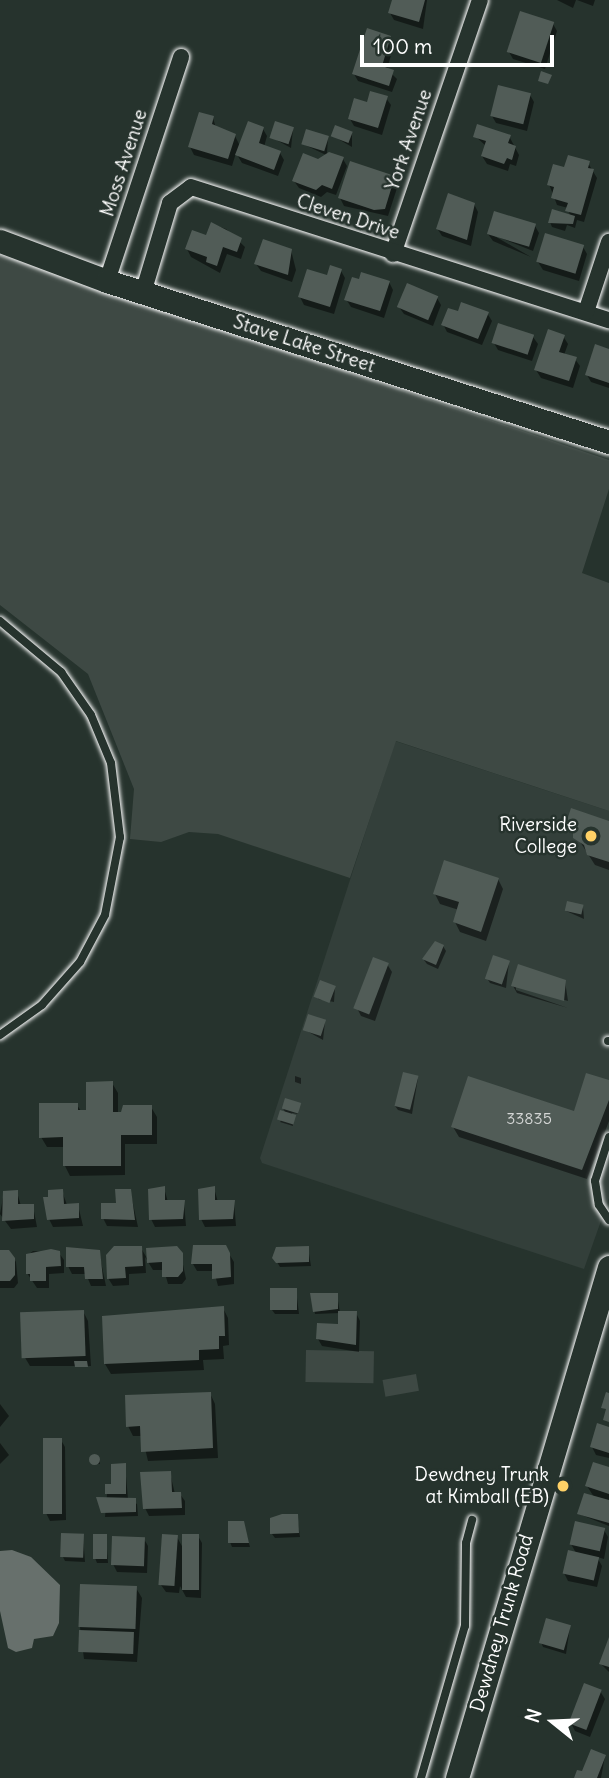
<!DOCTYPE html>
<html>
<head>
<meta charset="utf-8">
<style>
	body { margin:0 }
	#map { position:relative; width:609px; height:1778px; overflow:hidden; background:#26332d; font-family:Delius,sans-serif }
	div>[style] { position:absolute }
	.built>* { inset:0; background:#333f3a }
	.green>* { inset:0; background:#3e4944; transform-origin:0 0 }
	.water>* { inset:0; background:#67706c }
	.shadow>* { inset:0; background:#0007 }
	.building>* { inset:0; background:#515c57; transform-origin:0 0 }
	.round { border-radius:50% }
	.roads { filter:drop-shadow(0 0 2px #fff) drop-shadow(0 0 2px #fff) }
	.lane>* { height:8px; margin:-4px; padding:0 4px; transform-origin:4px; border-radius:4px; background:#26332d }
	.street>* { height:16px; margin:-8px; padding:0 8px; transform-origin:8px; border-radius:8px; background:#26332d }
	.secondary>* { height:23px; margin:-11.5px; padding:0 11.5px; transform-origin:11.5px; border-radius:11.5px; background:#26332d }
	.dots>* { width:19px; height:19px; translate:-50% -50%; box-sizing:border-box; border:4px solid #26332d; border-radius:50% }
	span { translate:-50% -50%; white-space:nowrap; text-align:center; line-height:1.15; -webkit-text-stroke:5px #26332d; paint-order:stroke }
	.number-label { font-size:16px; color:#d4d6d5 }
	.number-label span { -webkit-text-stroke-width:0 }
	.street-label { font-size:19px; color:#fff }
	.poi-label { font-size:19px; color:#fff }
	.right { translate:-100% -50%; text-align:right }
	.north { position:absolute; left:518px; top:1687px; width:70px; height:70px; -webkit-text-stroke:5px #26332d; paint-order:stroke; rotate:288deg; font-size:19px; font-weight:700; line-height:28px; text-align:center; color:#fff }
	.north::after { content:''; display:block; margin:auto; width:24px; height:32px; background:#fff; clip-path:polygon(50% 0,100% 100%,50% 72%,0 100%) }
	.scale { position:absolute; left:360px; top:35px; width:194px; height:32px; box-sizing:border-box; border:4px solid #fff; border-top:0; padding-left:9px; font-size:21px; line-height:24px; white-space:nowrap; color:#fff; -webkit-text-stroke:5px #26332d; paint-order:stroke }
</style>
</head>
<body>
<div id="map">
	<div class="built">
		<div style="clip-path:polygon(395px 741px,609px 811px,609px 1198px,584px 1269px,262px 1163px,260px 1158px)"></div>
	</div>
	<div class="green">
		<div style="clip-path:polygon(0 255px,609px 460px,609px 489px,582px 573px,609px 583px,609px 811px,396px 741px,350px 878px,218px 834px,189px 832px,161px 842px,130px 839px,134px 789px,88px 674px,0 605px)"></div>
		<div style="left:306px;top:1350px;width:68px;height:32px;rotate:1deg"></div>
		<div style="left:416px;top:1374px;width:17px;height:34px;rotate:80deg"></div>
	</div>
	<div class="water">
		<div style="clip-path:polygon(12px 1550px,31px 1557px,60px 1585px,59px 1623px,53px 1636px,34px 1639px,32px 1648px,16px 1652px,8px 1648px,0 1611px,0 1551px)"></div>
	</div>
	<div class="shadow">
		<div style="clip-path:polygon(393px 0,427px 0,423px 29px,394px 20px,390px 13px)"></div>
		<div style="clip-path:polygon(557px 0,576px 0,573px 8px)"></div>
		<div style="clip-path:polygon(577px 0,595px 0,593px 6px)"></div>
		<div style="clip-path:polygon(553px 24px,557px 31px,545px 69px,513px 59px,509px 52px)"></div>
		<div style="clip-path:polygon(390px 37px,394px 45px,387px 69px,397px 79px,392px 92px,358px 81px,354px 74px)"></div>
		<div style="clip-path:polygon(530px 95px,534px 102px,527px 131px,496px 123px,492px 116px)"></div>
		<div style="clip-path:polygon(386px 98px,391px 105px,382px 135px,354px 126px,350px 119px,368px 104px)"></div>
		<div style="clip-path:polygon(213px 118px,216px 128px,235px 136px,240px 146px,263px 129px,267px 136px,264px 147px,280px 153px,284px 160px,278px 176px,242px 163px,236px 153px,232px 166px,194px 155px,190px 147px)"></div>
		<div style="clip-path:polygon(293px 129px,291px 148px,271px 137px)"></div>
		<div style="clip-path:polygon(352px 133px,352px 147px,333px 136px)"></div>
		<div style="clip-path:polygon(475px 136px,509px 136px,519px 155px,516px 166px,510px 164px,508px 171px,487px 164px,482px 156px,486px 146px)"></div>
		<div style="clip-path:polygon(328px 138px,327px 153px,343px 159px,347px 166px,336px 195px,327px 192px,321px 197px,299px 188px,294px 181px,326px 155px,303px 144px)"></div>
		<div style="clip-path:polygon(588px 163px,597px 178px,584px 222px,577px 220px,575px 228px,567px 225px,565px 231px,552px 227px,550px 222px,570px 216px,568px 208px,557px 205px,549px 184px,565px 169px)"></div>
		<div style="clip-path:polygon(394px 178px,398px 185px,388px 216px,344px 206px,340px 198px)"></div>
		<div style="clip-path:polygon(474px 204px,478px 212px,471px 246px,442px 236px,437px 228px)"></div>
		<div style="clip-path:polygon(212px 224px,226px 229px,245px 247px,241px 259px,227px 254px,220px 273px,191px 257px,187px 249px,207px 238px)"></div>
		<div style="clip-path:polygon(535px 226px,539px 233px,533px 251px,491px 234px,531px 257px,493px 241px,488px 234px)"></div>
		<div style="clip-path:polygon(583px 247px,587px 254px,579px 281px,543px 270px,538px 262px)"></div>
		<div style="clip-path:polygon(291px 250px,296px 270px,292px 282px,261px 271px,256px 264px)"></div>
		<div style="clip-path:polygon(341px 271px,345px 278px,334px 314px,304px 305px,300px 297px)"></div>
		<div style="clip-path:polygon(389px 282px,393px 290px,384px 318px,351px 307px,346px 299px)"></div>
		<div style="clip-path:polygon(437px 298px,441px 305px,433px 326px,404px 314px,399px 307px)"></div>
		<div style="clip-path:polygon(487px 313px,492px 321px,482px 345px,447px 332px,443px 324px,459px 314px)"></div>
		<div style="clip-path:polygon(563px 336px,568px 344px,564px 355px,575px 359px,580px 366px,573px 388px,541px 378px,536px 370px)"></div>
		<div style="clip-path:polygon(533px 337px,538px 344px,532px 361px,498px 350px,494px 343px)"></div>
		<div style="clip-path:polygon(609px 351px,609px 388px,591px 382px,587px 375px)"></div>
		<div style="clip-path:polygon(609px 822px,609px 870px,595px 865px,568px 823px)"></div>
		<div style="clip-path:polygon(498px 879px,503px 889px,486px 941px,460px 932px,455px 922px,459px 910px,440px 904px,435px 894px)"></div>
		<div style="clip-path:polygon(583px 907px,584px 919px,566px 911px)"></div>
		<div style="clip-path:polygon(443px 946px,446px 951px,438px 969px,427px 964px,424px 960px)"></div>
		<div style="clip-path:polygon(509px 962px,506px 988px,490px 983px,487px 978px)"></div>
		<div style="clip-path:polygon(387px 964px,392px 972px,375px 1021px,361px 1016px,357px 1008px)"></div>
		<div style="clip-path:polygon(565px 981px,568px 1001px,516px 986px,516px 990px,568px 1008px,517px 993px,513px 986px)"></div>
		<div style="clip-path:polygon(321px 982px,335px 987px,334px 1002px,318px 999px)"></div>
		<div style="clip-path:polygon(325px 1022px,323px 1040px,305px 1030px)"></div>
		<div style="clip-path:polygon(295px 1076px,301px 1078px,301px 1084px,295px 1082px)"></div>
		<div style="clip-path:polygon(418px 1078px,412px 1114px,398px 1110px,395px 1106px)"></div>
		<div style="clip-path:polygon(609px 1082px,609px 1121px,587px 1179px,459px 1137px,453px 1127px,575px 1113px)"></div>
		<div style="clip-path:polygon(112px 1083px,118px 1093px,118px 1114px,151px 1107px,157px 1117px,157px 1144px,125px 1144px,125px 1175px,70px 1176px,65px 1166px,65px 1147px,47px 1147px,41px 1137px,77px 1105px,81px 1111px,87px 1111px)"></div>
		<div style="clip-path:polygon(299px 1104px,298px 1114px,292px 1113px,293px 1126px,280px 1122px,286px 1114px,283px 1108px)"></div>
		<div style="clip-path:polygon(164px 1188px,168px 1202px,184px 1202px,186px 1226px,155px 1227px,151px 1219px)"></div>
		<div style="clip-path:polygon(214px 1188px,218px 1202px,234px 1202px,236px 1226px,205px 1227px,201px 1219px)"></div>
		<div style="clip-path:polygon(130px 1190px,138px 1227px,107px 1226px,103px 1218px)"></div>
		<div style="clip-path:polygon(62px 1191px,67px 1205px,78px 1205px,83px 1226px,53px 1227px,49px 1219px)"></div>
		<div style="clip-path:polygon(4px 1192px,17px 1192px,21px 1206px,33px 1206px,37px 1227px,11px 1229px,0 1214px)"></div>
		<div style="clip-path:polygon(225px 1247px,234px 1262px,234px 1284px,218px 1286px,214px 1271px,197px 1271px,193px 1264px)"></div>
		<div style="clip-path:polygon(141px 1248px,148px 1260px,180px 1250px,186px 1279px,182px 1284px,168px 1284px,164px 1270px,153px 1270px,145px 1257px,146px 1273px,129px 1274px,129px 1285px,113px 1286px,108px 1278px)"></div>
		<div style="clip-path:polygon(308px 1248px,311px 1266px,280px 1267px,277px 1262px)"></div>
		<div style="clip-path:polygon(33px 1251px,59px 1253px,64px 1260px,64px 1273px,49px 1274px,49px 1288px,37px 1288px,27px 1273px,28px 1255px)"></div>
		<div style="clip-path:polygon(99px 1252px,106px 1286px,91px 1286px,86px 1274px,72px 1274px,68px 1266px)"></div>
		<div style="clip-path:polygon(0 1254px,11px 1254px,16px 1262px,18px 1283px,14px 1288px,0 1288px)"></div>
		<div style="clip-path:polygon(296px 1290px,299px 1314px,275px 1314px,272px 1310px)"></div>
		<div style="clip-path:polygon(312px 1295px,337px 1295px,340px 1313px,356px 1313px,360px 1321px,359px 1352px,322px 1346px,318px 1339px,339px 1326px,340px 1313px,315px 1314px)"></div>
		<div style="clip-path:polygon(223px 1308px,228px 1318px,229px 1345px,223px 1346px,224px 1359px,203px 1360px,204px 1370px,111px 1374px,105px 1364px)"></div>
		<div style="clip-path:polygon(83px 1311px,88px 1321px,91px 1366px,30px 1366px,24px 1356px)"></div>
		<div style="clip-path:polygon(210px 1393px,215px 1404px,218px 1458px,148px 1461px,142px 1436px,133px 1436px,128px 1426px)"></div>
		<div style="clip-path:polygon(0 1404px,9px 1416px,0 1427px)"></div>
		<div style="clip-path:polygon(609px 1429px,609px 1458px,596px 1455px,592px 1447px)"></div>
		<div style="clip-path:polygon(61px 1440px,65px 1447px,66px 1520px,50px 1521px,46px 1513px)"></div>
		<div style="clip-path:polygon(0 1443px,9px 1455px,0 1464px)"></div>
		<div style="clip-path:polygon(90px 1456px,99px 1456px,100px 1464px,91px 1464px)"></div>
		<div style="clip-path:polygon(125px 1465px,128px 1499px,137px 1504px,138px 1516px,105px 1517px,107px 1494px)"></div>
		<div style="clip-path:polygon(609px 1468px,609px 1526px,579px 1514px,594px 1497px,587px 1486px)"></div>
		<div style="clip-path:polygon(170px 1473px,175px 1494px,180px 1494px,185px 1501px,185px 1515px,149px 1516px,145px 1508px)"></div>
		<div style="clip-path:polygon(297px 1516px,300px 1537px,275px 1538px,272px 1534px)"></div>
		<div style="clip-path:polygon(243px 1522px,250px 1547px,232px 1547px,230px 1542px)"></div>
		<div style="clip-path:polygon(604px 1530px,608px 1537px,604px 1559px,597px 1557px,602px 1566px,597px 1587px,568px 1581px,564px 1573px,576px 1553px,571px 1544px)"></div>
		<div style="clip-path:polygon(83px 1535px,85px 1562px,65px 1561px,63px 1557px)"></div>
		<div style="clip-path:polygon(106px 1536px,108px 1563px,97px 1563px,95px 1558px)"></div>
		<div style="clip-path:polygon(198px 1536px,202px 1543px,201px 1598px,186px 1597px,180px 1586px,179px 1593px,166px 1592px,161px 1585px,177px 1537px,183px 1548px)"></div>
		<div style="clip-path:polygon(144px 1539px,148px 1546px,147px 1573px,117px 1572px,113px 1564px)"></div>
		<div style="clip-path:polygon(136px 1588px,142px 1598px,137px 1662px,84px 1659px,80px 1627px)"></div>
		<div style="clip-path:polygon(570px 1627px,566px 1654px,543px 1647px,541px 1642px)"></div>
		<div style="clip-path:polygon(609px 1641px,609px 1672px,601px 1664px)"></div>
		<div style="clip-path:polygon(600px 1691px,605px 1699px,590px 1737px,575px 1731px,571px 1723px)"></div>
		<div style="clip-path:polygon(605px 1756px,601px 1778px,576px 1778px,583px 1774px)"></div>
	</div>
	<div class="building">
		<div style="clip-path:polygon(392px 0,425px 0,419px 22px,388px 13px)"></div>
		<div style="left:520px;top:11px;width:36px;height:43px;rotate:18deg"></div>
		<div style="clip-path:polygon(367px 28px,391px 36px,382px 66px,394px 70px,389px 86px,352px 74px)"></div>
		<div style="clip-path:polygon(541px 71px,552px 75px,548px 84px,538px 81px)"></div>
		<div style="left:498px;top:85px;width:34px;height:32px;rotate:14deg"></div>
		<div style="clip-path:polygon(370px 91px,388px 96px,378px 128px,348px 119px,354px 98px,367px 102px)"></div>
		<div style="clip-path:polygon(199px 112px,214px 116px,212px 124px,236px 134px,228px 159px,188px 147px)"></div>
		<div style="clip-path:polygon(248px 121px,264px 127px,259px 143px,281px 151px,274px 170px,235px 155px)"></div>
		<div style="left:275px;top:121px;width:20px;height:18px;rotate:18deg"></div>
		<div style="clip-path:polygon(477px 124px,511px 135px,508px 143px,516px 146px,512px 160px,507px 158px,504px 164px,481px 156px,486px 141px,473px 137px)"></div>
		<div style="left:335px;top:125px;width:19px;height:12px;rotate:21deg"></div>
		<div style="left:306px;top:129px;width:24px;height:16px;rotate:17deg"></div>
		<div style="clip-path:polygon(329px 152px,344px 157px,332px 189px,322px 185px,316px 190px,292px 181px,303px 153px,318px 159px)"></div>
		<div style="clip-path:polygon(568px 155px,590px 161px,588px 168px,594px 169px,581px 215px,565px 211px,568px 203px,551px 198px,554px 187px,547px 185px,553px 164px,564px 167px)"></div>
		<div style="clip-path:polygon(350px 161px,395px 176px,385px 209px,374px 210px,338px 198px)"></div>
		<div style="clip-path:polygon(448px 193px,475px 203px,467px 240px,436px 229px)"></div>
		<div style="clip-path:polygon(552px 209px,575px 216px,573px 224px,548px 223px)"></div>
		<div style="left:494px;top:211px;width:44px;height:24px;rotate:17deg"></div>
		<div style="clip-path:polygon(211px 222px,242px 238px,237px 252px,223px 247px,217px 266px,206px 262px,207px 257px,185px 249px,192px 230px,206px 235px)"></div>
		<div style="left:545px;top:233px;width:41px;height:30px;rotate:17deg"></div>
		<div style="clip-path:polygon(263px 239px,292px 249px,288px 275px,254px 264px)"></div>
		<div style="clip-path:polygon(330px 265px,342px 269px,330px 307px,298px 297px,307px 269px,327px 275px)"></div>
		<div style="clip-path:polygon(361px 272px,390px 281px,380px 311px,344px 300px,352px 277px,359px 279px)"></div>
		<div style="left:407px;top:283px;width:34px;height:26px;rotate:23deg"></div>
		<div style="clip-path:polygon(461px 302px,489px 312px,478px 339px,441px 325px,448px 308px,458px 311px)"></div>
		<div style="left:498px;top:323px;width:38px;height:21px;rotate:18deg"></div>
		<div style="clip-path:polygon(548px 329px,565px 335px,559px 352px,577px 357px,569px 381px,534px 370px)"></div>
		<div style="clip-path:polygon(595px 344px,609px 349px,609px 383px,585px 375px)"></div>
		<div style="clip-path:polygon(571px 808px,609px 821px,609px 862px,587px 855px,584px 845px,573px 838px,573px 825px,566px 823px)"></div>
		<div style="clip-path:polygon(444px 860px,499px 878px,481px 932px,453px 922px,459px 902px,433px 894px)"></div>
		<div style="left:567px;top:901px;width:17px;height:10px;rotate:13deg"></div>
		<div style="clip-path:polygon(435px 941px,444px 945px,436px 965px,422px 959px)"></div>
		<div style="left:493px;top:955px;width:18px;height:25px;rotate:19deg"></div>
		<div style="left:373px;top:957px;width:17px;height:55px;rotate:21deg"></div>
		<div style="clip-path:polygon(518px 964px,566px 980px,564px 1001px,511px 986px)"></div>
		<div style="left:320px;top:980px;width:17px;height:18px;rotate:21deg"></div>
		<div style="left:308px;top:1014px;width:19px;height:17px;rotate:18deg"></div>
		<div style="left:403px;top:1072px;width:16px;height:35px;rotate:14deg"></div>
		<div style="clip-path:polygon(586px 1073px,609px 1080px,609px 1100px,582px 1170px,451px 1127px,468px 1076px,574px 1111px)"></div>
		<div style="clip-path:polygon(113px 1081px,113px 1112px,121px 1112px,123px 1105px,152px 1105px,152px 1135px,121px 1135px,121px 1166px,63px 1166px,63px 1137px,39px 1138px,39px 1103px,78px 1103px,78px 1110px,86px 1110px,86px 1082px)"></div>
		<div style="left:285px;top:1098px;width:17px;height:11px;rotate:17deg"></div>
		<div style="left:280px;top:1110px;width:17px;height:10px;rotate:17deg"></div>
		<div style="clip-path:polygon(165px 1186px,165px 1200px,185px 1200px,183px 1219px,149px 1220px,148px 1189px)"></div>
		<div style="clip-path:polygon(215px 1186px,215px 1200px,235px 1200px,233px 1219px,199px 1220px,198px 1189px)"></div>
		<div style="clip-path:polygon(63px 1189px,64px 1204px,79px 1203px,79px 1218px,47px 1220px,43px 1197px,48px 1197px,48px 1190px)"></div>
		<div style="clip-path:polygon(115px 1189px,131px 1189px,135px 1220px,101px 1219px,101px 1203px,116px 1203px)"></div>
		<div style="clip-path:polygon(18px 1190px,18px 1204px,34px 1204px,34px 1219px,2px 1221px,3px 1191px)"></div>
		<div style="clip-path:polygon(193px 1245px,226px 1245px,230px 1253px,231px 1277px,212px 1279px,212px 1264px,191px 1264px)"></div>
		<div style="clip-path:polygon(114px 1246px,142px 1246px,143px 1266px,125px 1267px,126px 1278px,107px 1279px,106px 1255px)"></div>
		<div style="clip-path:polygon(177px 1246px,183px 1253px,183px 1271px,178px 1277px,162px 1277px,162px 1262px,147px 1263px,146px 1248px)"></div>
		<div style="clip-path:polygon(309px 1246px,309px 1262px,276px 1263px,272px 1258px,276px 1247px)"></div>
		<div style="clip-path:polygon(66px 1247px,100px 1250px,103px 1279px,85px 1279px,84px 1267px,66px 1267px)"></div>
		<div style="clip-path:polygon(51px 1249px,60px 1251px,61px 1266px,46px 1267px,46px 1281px,30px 1281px,30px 1274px,26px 1274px,26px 1254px)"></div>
		<div style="clip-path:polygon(0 1250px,9px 1250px,15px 1258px,15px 1275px,10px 1281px,0 1281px)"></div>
		<div style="left:270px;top:1288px;width:27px;height:22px"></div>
		<div style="clip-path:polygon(310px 1293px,338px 1293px,338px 1309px,313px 1312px)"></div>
		<div style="clip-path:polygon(224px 1306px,225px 1336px,219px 1336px,219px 1349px,199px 1350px,199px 1360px,104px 1364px,102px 1316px)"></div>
		<div style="left:84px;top:1310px;width:46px;height:64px;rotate:88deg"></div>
		<div style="clip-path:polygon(338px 1311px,357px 1311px,356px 1345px,316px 1339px,317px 1323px,338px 1324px)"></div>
		<div style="clip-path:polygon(74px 1361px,87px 1361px,88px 1367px,75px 1367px)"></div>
		<div style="clip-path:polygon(211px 1392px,213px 1448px,141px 1452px,140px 1426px,126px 1427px,125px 1395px)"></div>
		<div style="clip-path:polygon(606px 1392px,609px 1393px,609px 1422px,603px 1420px,606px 1409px,601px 1408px)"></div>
		<div style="clip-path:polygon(597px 1423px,609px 1427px,609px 1453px,590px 1447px)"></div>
		<div style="left:43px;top:1438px;width:19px;height:76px"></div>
		<div class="round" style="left:88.5px;top:1453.5px;width:11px;height:11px"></div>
		<div style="clip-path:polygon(593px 1462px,609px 1467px,609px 1494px,585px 1486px)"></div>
		<div style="clip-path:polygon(126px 1463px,126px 1494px,105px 1494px,105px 1484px,111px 1484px,111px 1464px)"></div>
		<div style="clip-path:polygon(171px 1471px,172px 1492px,181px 1492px,182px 1508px,143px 1509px,140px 1472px)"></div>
		<div style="clip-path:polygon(584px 1493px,609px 1500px,609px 1523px,577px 1514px)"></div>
		<div style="clip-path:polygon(96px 1497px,136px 1498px,136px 1512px,101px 1513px)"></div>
		<div style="clip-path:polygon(282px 1514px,298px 1514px,299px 1533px,270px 1534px,270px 1518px)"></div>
		<div style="clip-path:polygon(228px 1521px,244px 1521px,249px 1543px,228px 1543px)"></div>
		<div style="left:575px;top:1521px;width:31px;height:24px;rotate:13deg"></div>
		<div style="left:61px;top:1533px;width:23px;height:24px;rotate:2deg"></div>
		<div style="left:93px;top:1534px;width:14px;height:25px"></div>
		<div style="left:162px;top:1534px;width:16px;height:51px;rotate:4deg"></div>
		<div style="left:182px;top:1534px;width:17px;height:56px"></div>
		<div style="left:112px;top:1536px;width:33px;height:29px;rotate:2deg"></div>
		<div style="left:568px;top:1550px;width:32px;height:24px;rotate:13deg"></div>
		<div style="left:80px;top:1584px;width:57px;height:43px;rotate:2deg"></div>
		<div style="left:546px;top:1618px;width:26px;height:26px;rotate:16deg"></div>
		<div style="left:79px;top:1630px;width:55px;height:22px;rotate:2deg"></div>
		<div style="clip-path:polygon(609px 1637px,609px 1667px,599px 1664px)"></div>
		<div style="left:584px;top:1683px;width:19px;height:43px;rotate:21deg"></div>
		<div style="clip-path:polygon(591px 1749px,606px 1755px,597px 1778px,574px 1778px,577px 1770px,582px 1771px)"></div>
	</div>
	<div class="roads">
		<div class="lane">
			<div style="left:0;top:621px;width:80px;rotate:39.9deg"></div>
			<div style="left:61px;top:672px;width:52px;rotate:55.1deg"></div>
			<div style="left:91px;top:715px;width:52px;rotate:67.4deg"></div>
			<div style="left:111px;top:763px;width:75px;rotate:83.1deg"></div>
			<div style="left:120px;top:837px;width:79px;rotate:100.9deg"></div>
			<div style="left:105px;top:915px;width:53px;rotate:118deg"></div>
			<div style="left:80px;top:962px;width:57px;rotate:131.5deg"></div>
			<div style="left:42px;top:1005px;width:52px;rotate:144.5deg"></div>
			<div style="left:608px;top:1041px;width:1px"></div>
			<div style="left:609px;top:1137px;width:46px;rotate:107.7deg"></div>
			<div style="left:595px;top:1181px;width:24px;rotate:81deg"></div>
			<div style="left:599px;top:1205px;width:18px;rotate:56deg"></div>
			<div style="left:421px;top:1778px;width:158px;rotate:-73.9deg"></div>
			<div style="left:465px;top:1626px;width:83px;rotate:-89.3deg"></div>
			<div style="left:466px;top:1543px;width:24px;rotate:-75deg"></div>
		</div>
		<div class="street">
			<div style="left:393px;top:254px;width:268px;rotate:-71.1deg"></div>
			<div style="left:107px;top:281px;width:236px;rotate:-71.7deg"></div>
			<div style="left:143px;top:293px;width:94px;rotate:-73.3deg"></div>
			<div style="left:170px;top:203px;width:26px;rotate:-37deg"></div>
			<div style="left:191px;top:187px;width:439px;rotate:17.7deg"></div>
			<div style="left:586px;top:312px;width:74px;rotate:-71.8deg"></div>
		</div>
		<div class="secondary">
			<div style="left:0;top:241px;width:114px;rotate:20.5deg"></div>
			<div style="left:107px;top:281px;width:527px;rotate:17.78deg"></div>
			<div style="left:457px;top:1778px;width:533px;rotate:-73.43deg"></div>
		</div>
	</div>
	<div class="dots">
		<div style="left:591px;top:836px;background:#ffd166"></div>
		<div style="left:563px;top:1486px;background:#ffd166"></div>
	</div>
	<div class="number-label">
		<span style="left:529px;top:1118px">33835</span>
	</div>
	<div class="street-label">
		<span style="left:409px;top:140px;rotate:-71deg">York Avenue</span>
		<span style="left:124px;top:163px;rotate:-72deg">Moss Avenue</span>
		<span style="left:348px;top:217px;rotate:18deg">Cleven Drive</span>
		<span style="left:304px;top:344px;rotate:18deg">Stave Lake Street</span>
		<span style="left:502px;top:1623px;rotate:-74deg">Dewdney Trunk Road</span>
	</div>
	<div class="poi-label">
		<span class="right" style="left:577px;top:836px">Riverside<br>College</span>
		<span class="right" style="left:549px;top:1486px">Dewdney Trunk<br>at Kimball (EB)</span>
	</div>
	<div class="north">N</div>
	<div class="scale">100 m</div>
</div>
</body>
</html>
